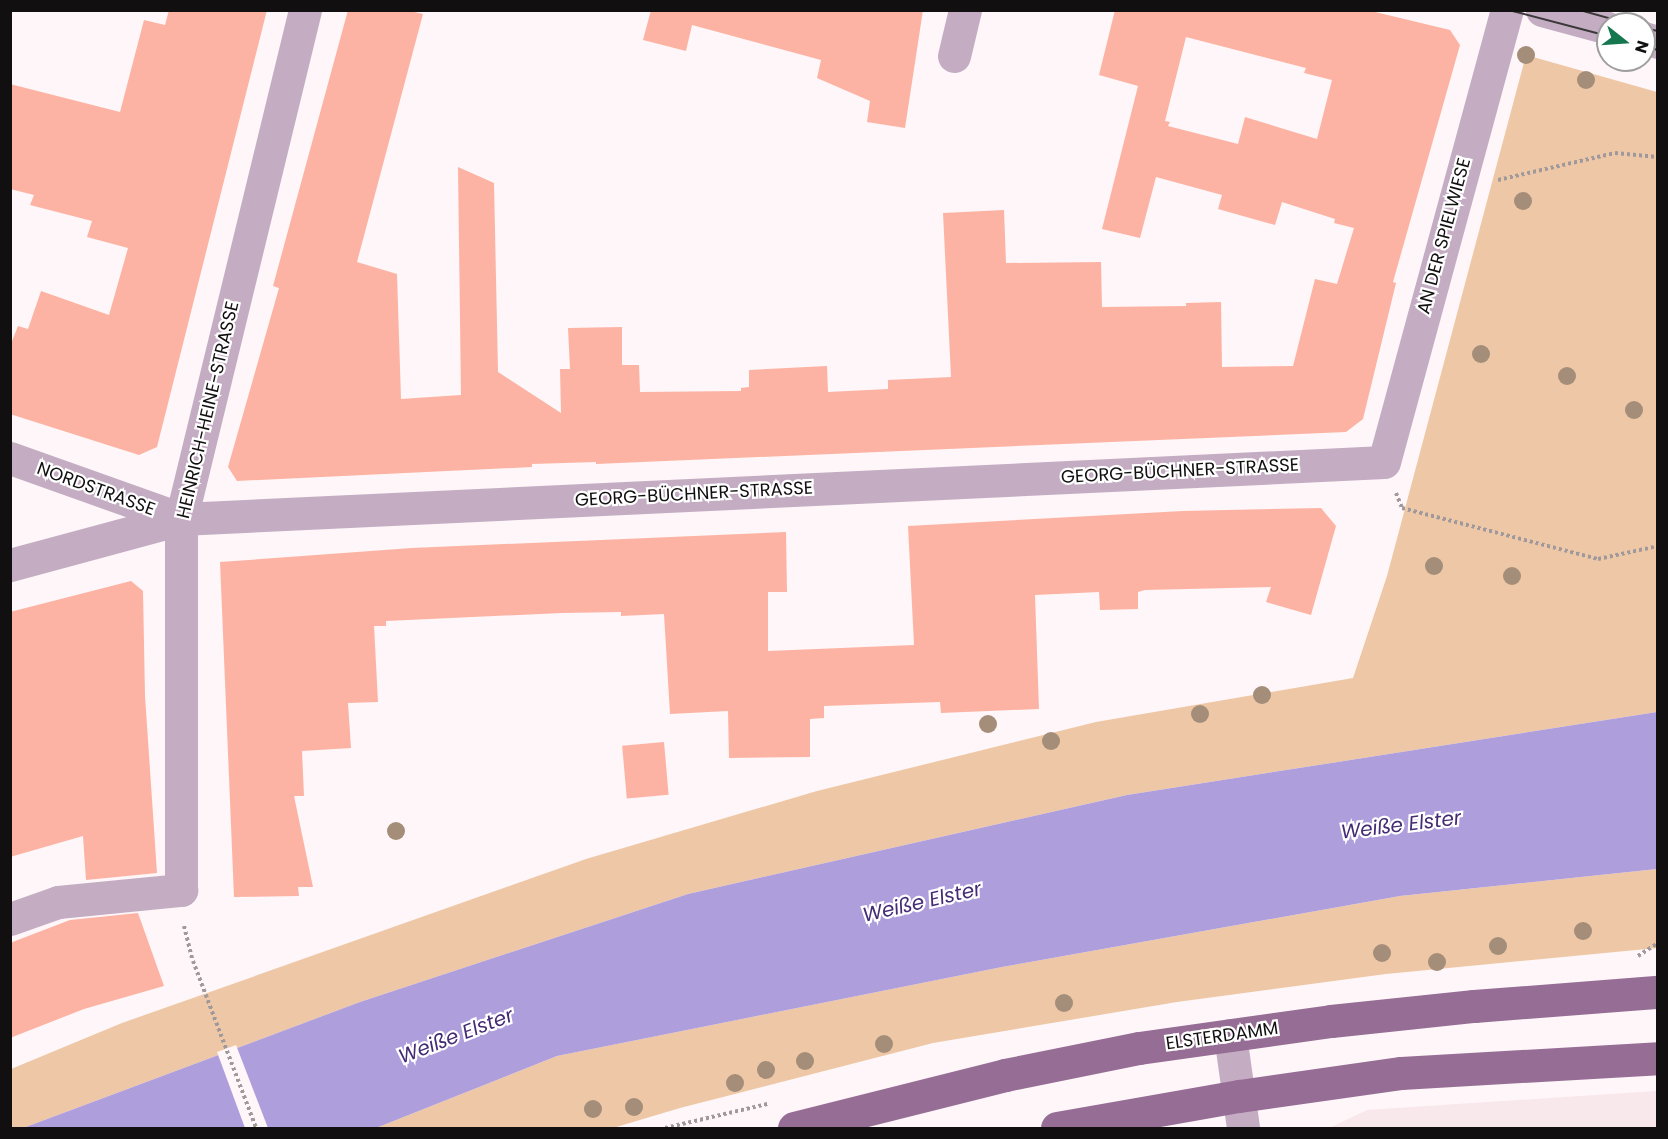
<!DOCTYPE html>
<html>
<head>
<meta charset="utf-8">
<style>
	body { margin:0 }
	#map { position:relative; width:1668px; height:1139px; overflow:hidden; background:#fef6f8; font-family:Poppins,sans-serif }
	div>[style] { position:absolute }
	.built>* { inset:0; background:#f8e7eb }
	.green>* { inset:0; background:#eec8a6 }
	.water>* { inset:0; background:#ae9edc }
	.pier>* { inset:0; background:#fef6f8 }
	.building>* { inset:0; background:#fdb3a3; transform-origin:0 0 }
	.path>* { height:4px; margin-top:-2px; transform-origin:0; background:repeating-linear-gradient(90deg,#9f999b 0 3px,transparent 0 6px) }
	.minor>* { height:33px; margin:-16.5px; padding:0 16.5px; transform-origin:16.5px; border-radius:16.5px; background:#c4acc3 }
	.major>* { height:33px; margin:-16.5px; padding:0 16.5px; transform-origin:16.5px; border-radius:16.5px; background:#966d95 }
	.tram>* { height:1.5px; margin:-0.75px; padding:0 0.75px; transform-origin:0.75px; border-radius:0.75px; background:#3b3839 }
	.trees>* { width:18px; height:18px; margin:-9px; border-radius:50%; background:#a48d79 }
	span { translate:-50% -50%; white-space:nowrap; text-align:center; line-height:1.15; -webkit-text-stroke:4.5px #fff; paint-order:stroke }
	.street-label { font-size:18px; color:#110f0f }
	.water-label { font-size:20px; color:#442b74; font-style:italic }
	.frame { position:absolute; inset:0; border:12px solid #110f0f; pointer-events:none }
	.north { position:absolute; left:1596px; top:12px; width:60px; height:60px; box-sizing:border-box; background:#fff; border:2px solid #a09f9f; border-radius:50%; rotate:107deg; font-size:16px; font-weight:700; line-height:24px; text-align:center; color:#110f0f }
	.north::after { content:''; display:block; margin:auto; width:21px; height:27px; background:#15774f; clip-path:polygon(50% 0,100% 100%,50% 72%,0 100%) }
</style>
</head>
<body>
<div id="map">
	<div class="built">
		<div style="clip-path:polygon(1657px 1091px,1657px 1128px,1329px 1128px,1367px 1110px)"></div>
	</div>
	<div class="green">
		<div style="clip-path:polygon(1526px 55px,1657px 92px,1657px 712px,1127px 795px,688px 894px,360px 1002px,23px 1128px,11px 1128px,11px 1069px,122px 1023px,586px 859px,817px 791px,1096px 722px,1353px 678px,1387px 576px)"></div>
		<div style="clip-path:polygon(1657px 869px,1657px 948px,1386px 974px,1177px 1002px,933px 1043px,680px 1108px,613px 1128px,376px 1128px,557px 1056px,1002px 967px,1400px 896px)"></div>
	</div>
	<div class="water">
		<div style="clip-path:polygon(1657px 712px,1657px 869px,1400px 896px,1002px 967px,557px 1056px,376px 1128px,23px 1128px,360px 1002px,688px 894px,1127px 795px)"></div>
	</div>
	<div class="pier">
		<div style="clip-path:polygon(236px 1045px,268px 1128px,245px 1128px,217px 1052px)"></div>
	</div>
	<div class="building">
		<div style="clip-path:polygon(169px 10px,267px 10px,157px 447px,139px 455px,10px 414px,10px 346px,18px 326px,28px 329px,41px 291px,109px 315px,128px 248px,87px 237px,92px 221px,30px 205px,34px 195px,10px 189px,10px 84px,120px 112px,144px 20px,165px 25px)"></div>
		<div style="clip-path:polygon(evenodd,348px 10px,406px 10px,423px 14px,357px 262px,397px 274px,401px 399px,461px 395px,458px 167px,494px 183px,498px 372px,561px 413px,560px 369px,570px 369px,568px 328px,622px 327px,622px 365px,639px 365px,640px 392px,741px 391px,741px 388px,749px 387px,749px 370px,827px 366px,828px 392px,888px 389px,888px 380px,951px 377px,943px 213px,1004px 210px,1006px 263px,1101px 262px,1102px 307px,1186px 306px,1186px 303px,1221px 302px,1222px 367px,1293px 366px,1315px 279px,1337px 284px,1354px 228px,1334px 223px,1335px 219px,1282px 202px,1275px 225px,1218px 209px,1222px 195px,1156px 177px,1140px 238px,1102px 229px,1138px 86px,1099px 75px,1115px 10px,1367px 10px,1450px 30px,1460px 45px,1393px 282px,1396px 283px,1363px 419px,1346px 432px,596px 464px,596px 462px,532px 464px,532px 467px,237px 481px,228px 467px,279px 288px,273px 286px,348px 10px,1186px 37px,1306px 68px,1304px 73px,1332px 80px,1317px 139px,1245px 117px,1238px 144px,1168px 126px,1170px 122px,1165px 121px,1186px 37px)"></div>
		<div style="clip-path:polygon(651px 10px,923px 10px,905px 128px,867px 122px,870px 101px,817px 78px,821px 60px,692px 25px,686px 51px,643px 40px)"></div>
		<div style="clip-path:polygon(1321px 508px,1336px 526px,1311px 615px,1266px 602px,1271px 587px,1145px 590px,1138px 592px,1138px 609px,1100px 610px,1099px 592px,1035px 595px,1039px 709px,941px 713px,940px 702px,824px 706px,824px 718px,810px 719px,810px 757px,729px 758px,728px 711px,670px 714px,664px 614px,621px 616px,621px 612px,562px 613px,386px 621px,386px 626px,374px 626px,378px 702px,348px 703px,351px 748px,302px 751px,304px 796px,294px 796px,313px 887px,298px 887px,299px 896px,234px 897px,220px 562px,412px 548px,786px 532px,787px 592px,768px 592px,768px 651px,914px 645px,908px 526px,1183px 511px)"></div>
		<div style="clip-path:polygon(131px 581px,143px 591px,145px 696px,157px 873px,86px 880px,83px 836px,10px 857px,10px 612px)"></div>
		<div style="left:664px;top:742px;width:53px;height:42px;rotate:85deg"></div>
		<div style="clip-path:polygon(138px 913px,164px 986px,84px 1009px,10px 1038px,10px 943px,70px 920px)"></div>
	</div>
	<div class="path">
		<div style="left:1498px;top:180px;width:120px;rotate:-13deg"></div>
		<div style="left:1615px;top:153px;width:43px;rotate:5.3deg"></div>
		<div style="left:1396px;top:493px;width:16px;rotate:68deg"></div>
		<div style="left:1402px;top:508px;width:203px;rotate:14.6deg"></div>
		<div style="left:1598px;top:559px;width:61px;rotate:-12.2deg"></div>
		<div style="left:184px;top:926px;width:36px;rotate:76deg"></div>
		<div style="left:193px;top:961px;width:178px;rotate:69.3deg"></div>
		<div style="left:1638px;top:956px;width:24px;rotate:-33deg"></div>
		<div style="left:665px;top:1128px;width:105px;rotate:-13.2deg"></div>
	</div>
	<div class="minor">
		<div style="left:1542px;top:10px;width:68px;rotate:15.3deg"></div>
		<div style="left:1644px;top:38px;width:15px;rotate:16deg"></div>
		<div style="left:954px;top:56px;width:47px;rotate:-76.6deg"></div>
		<div style="left:10px;top:458px;width:182px;rotate:19.6deg"></div>
		<div style="left:10px;top:565px;width:177px;rotate:-15.1deg"></div>
		<div style="left:181px;top:519px;width:1204px;rotate:-2.71deg"></div>
		<div style="left:1384px;top:462px;width:468px;rotate:-74.8deg"></div>
		<div style="left:10px;top:919px;width:51px;rotate:-19.5deg"></div>
		<div style="left:58px;top:902px;width:124px;rotate:-5.6deg"></div>
		<div style="left:181px;top:890px;width:371px;rotate:-90deg"></div>
		<div style="left:181px;top:519px;width:524px;rotate:-76.31deg"></div>
		<div style="left:1230px;top:1035px;width:94px;rotate:82deg"></div>
	</div>
	<div class="major">
		<div style="left:794px;top:1128px;width:218px;rotate:-14.1deg"></div>
		<div style="left:1005px;top:1075px;width:137px;rotate:-11.4deg"></div>
		<div style="left:1139px;top:1048px;width:194px;rotate:-8deg"></div>
		<div style="left:1331px;top:1021px;width:144px;rotate:-6deg"></div>
		<div style="left:1474px;top:1006px;width:185px;rotate:-4.4deg"></div>
		<div style="left:1057px;top:1128px;width:185px;rotate:-10deg"></div>
		<div style="left:1239px;top:1096px;width:164px;rotate:-8.1deg"></div>
		<div style="left:1401px;top:1073px;width:257px;rotate:-3.3deg"></div>
	</div>
	<div class="tram">
		<div style="left:1509px;top:10px;width:102px;rotate:14.7deg"></div>
		<div style="left:1580px;top:10px;width:52px;rotate:15.6deg"></div>
		<div style="left:1644px;top:28px;width:14px;rotate:12deg"></div>
		<div style="left:1644px;top:46px;width:15px;rotate:16deg"></div>
	</div>
	<div class="trees">
		<div style="left:1526px;top:55px"></div>
		<div style="left:1586px;top:80px"></div>
		<div style="left:1523px;top:201px"></div>
		<div style="left:1481px;top:354px"></div>
		<div style="left:1567px;top:376px"></div>
		<div style="left:1634px;top:410px"></div>
		<div style="left:1434px;top:566px"></div>
		<div style="left:1512px;top:576px"></div>
		<div style="left:1262px;top:695px"></div>
		<div style="left:1200px;top:714px"></div>
		<div style="left:988px;top:724px"></div>
		<div style="left:1051px;top:741px"></div>
		<div style="left:396px;top:831px"></div>
		<div style="left:1583px;top:931px"></div>
		<div style="left:1498px;top:946px"></div>
		<div style="left:1382px;top:953px"></div>
		<div style="left:1437px;top:962px"></div>
		<div style="left:1064px;top:1003px"></div>
		<div style="left:884px;top:1044px"></div>
		<div style="left:805px;top:1061px"></div>
		<div style="left:766px;top:1070px"></div>
		<div style="left:735px;top:1083px"></div>
		<div style="left:634px;top:1107px"></div>
		<div style="left:593px;top:1109px"></div>
	</div>
	<div class="street-label">
		<span style="left:1444px;top:236px;rotate:-75deg">AN DER SPIELWIESE</span>
		<span style="left:208px;top:410px;rotate:-77deg">HEINRICH-HEINE-STRASSE</span>
		<span style="left:1180px;top:471px;rotate:-3deg">GEORG-BÜCHNER-STRASSE</span>
		<span style="left:96px;top:489px;rotate:20deg">NORDSTRASSE</span>
		<span style="left:694px;top:494px;rotate:-3deg">GEORG-BÜCHNER-STRASSE</span>
		<span style="left:1222px;top:1036px;rotate:-8deg">ELSTERDAMM</span>
	</div>
	<div class="water-label">
		<span style="left:1401px;top:825px;rotate:-7deg">Weiße Elster</span>
		<span style="left:922px;top:902px;rotate:-13deg">Weiße Elster</span>
		<span style="left:456px;top:1036px;rotate:-21deg">Weiße Elster</span>
	</div>
	<div class="frame"></div>
	<div class="north">N</div>
</div>
</body>
</html>
